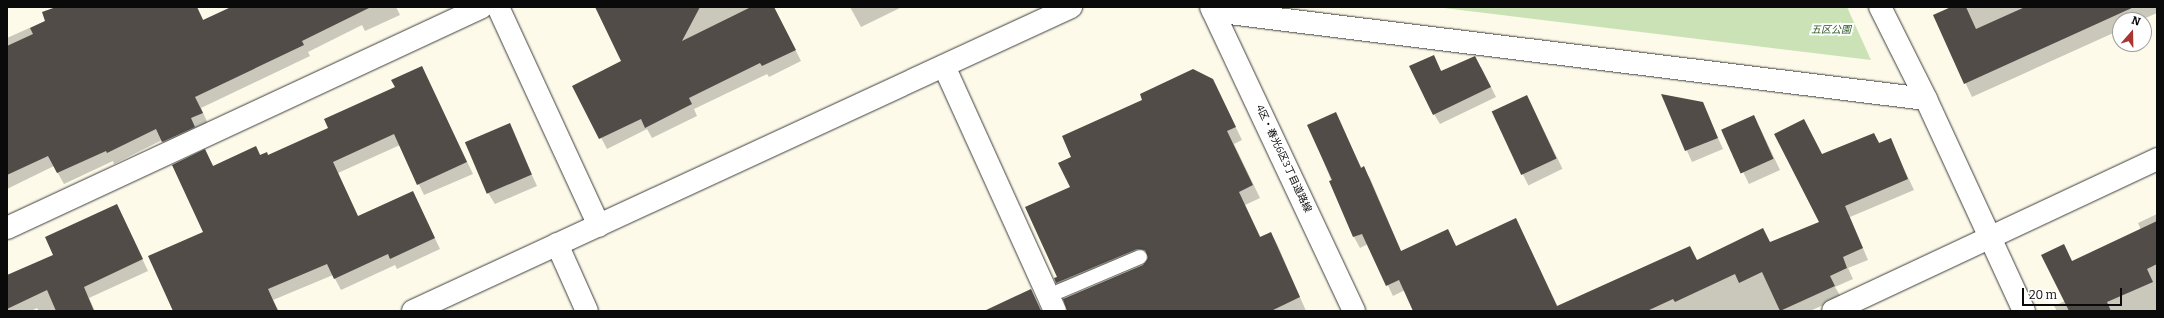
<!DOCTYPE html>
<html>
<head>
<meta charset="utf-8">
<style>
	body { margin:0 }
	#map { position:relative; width:2164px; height:318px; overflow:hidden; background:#fdfae9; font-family:Bitter,"Noto Sans JP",serif }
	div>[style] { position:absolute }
	.green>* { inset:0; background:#cbe2b7 }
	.shadow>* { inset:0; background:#0003; transform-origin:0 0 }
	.building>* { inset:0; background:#514c47; transform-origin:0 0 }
	.roads { filter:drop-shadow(0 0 1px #3d3d3d) drop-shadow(0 0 1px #3d3d3d) }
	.service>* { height:14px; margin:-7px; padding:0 7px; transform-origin:7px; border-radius:7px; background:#fff }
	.minor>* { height:22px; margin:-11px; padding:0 11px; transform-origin:11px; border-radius:11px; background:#fff }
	span { translate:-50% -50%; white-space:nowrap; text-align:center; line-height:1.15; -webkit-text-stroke:4px #fff; paint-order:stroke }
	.park-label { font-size:10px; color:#2a5922; font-style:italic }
	.street-label { font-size:10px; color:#0a0a0a }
	.frame { position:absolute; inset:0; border:8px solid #0a0a0a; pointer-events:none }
	.north { position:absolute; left:2112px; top:12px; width:40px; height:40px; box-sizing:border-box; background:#fff; border:1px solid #9d9d9d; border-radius:50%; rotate:20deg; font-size:11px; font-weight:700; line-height:16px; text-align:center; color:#0a0a0a }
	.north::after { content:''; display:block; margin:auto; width:14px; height:18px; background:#a93432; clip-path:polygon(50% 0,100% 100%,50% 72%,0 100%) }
	.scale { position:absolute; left:2022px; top:288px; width:100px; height:18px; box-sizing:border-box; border:2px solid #0a0a0a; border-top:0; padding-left:5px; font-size:12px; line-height:14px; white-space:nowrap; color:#0a0a0a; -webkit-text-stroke:3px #fff; paint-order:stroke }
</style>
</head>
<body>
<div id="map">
	<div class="green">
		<div style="clip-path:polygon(1436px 7px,1847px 7px,1871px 60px)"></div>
	</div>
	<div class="shadow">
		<div style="clip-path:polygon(76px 7px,197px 7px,204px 21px,246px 7px,396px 7px,400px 15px,365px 31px,362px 25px,308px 52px,310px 56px,201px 108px,208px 124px,169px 153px,162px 140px,114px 164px,113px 161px,64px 184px,54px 166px,7px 189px,7px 38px)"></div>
		<div style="clip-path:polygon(597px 7px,774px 7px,801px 61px,769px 77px,767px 74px,694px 109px,697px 116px,652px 138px,647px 129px,607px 149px,574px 86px,623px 61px)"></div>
		<div style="clip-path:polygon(850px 7px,902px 7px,861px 27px)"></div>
		<div style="clip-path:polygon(1953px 7px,2157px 7px,2157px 13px,2141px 20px,2120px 20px,2120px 30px,1972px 97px,1934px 16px)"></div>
		<div style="clip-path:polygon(1433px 56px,1442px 72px,1481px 67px,1496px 97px,1440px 124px,1434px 114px)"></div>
		<div style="clip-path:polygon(422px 67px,473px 174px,424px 195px,400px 145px,338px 173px,358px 217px,413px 192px,440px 249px,397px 269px,395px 265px,341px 290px,333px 275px,273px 300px,279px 311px,175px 311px,204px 232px,205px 151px,214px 167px,256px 147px,261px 156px,268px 156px,330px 129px,396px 87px)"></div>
		<div style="clip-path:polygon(1212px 79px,1242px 140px,1234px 144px,1260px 198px,1245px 205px,1261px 238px,1271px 233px,1278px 246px,1306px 311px,1068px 311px,1148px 262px,1064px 296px,1055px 279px,1058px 277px,1071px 188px)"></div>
		<div style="clip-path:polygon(1662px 95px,1702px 103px,1723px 149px,1692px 162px)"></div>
		<div style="left:1527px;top:96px;width:81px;height:38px;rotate:64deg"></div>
		<div style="clip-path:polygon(1335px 113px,1362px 169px,1370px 178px,1401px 251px,1456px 247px,1516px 219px,1558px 307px,1697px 261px,1770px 243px,1820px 222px,1822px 155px,1874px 134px,1880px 144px,1890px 139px,1914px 190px,1850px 217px,1868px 260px,1848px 268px,1853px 279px,1835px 287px,1841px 297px,1810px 311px,1414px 311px,1405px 290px,1393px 296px,1368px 244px,1360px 248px,1354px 237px,1309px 125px)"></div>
		<div style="clip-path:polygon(509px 125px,537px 186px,495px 204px,488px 193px)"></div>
		<div style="clip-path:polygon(1760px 128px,1780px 170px,1749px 184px,1723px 131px)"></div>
		<div style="clip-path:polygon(117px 205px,148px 271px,89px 298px,95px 311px,39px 311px,37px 308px,31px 311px,7px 311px,7px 276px,55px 256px)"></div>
		<div style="clip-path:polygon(2157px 214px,2157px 311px,2057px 311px,2054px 306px,2065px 301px,2064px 245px,2072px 262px,2141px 230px,2138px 223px)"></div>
		<div style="clip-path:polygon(1031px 290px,1042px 311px,986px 311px)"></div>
	</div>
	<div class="building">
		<div style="clip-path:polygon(56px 7px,197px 7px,203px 20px,231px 7px,371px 7px,302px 41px,304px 45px,195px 97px,203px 113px,191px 118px,195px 127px,162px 142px,156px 129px,107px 153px,106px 151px,57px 173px,48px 156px,7px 175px,7px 46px,33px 34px,30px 28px,45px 21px,42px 12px)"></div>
		<div style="clip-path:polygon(595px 7px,700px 7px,682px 41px,751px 7px,774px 7px,796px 50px,762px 66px,760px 63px,689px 98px,692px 104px,645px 128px,641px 119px,599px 139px,572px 86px,621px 61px)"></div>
		<div style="clip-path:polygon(1951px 7px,1966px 7px,1976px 29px,2025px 7px,2134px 7px,1964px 84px,1933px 15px)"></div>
		<div style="clip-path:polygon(1434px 55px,1441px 71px,1475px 56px,1491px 87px,1433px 115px,1409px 66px)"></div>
		<div style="clip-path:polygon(422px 66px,467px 162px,417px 185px,394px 134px,333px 162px,358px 216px,413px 191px,435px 238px,390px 259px,388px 254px,334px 279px,327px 264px,268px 289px,278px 311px,173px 311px,148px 256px,203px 232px,172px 165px,205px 149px,213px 166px,256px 146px,260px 155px,267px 152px,268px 155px,328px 128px,324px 119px,395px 87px,391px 80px)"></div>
		<div style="clip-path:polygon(1193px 69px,1213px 79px,1236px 127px,1227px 131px,1253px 185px,1239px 192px,1260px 237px,1271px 232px,1300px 297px,1271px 311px,1067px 311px,1063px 299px,1143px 265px,1148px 258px,1145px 250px,1137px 249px,1056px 283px,1054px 278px,1057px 277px,1025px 207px,1070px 187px,1058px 163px,1071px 157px,1062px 136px,1142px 100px,1140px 94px)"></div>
		<div style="clip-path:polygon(1661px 94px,1703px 102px,1718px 138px,1685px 151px)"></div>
		<div style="left:1527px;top:95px;width:70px;height:39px;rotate:65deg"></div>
		<div style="clip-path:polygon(1336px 112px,1361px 168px,1364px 166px,1401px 251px,1448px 229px,1456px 246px,1516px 218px,1557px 306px,1690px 246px,1697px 260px,1763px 228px,1770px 242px,1819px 222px,1774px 134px,1804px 119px,1822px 154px,1874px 133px,1879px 143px,1891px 138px,1908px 179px,1845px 206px,1863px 248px,1843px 257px,1847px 268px,1830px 276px,1835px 286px,1780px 311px,1762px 272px,1739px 283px,1735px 274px,1675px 302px,1673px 299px,1647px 311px,1413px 311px,1399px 280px,1386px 286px,1362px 234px,1353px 237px,1329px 181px,1332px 180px,1307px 125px)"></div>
		<div style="left:1754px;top:115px;width:48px;height:36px;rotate:66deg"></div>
		<div style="left:510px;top:123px;width:56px;height:49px;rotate:67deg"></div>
		<div style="clip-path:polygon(117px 204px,143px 259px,84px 287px,94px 311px,56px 311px,47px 290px,7px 309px,7px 275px,53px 255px,45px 237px)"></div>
		<div style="clip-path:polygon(2157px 221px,2157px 264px,2147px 269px,2153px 282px,2107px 302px,2111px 311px,2069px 311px,2041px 255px,2064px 244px,2072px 261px)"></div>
		<div style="clip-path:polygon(1031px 289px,1041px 311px,984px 311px)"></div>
	</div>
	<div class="roads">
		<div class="service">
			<div style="left:1048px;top:296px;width:100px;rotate:-23deg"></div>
		</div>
		<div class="minor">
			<div style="left:498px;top:7px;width:241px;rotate:65.2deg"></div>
			<div style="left:1211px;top:7px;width:336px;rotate:64.8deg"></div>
			<div style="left:1880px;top:7px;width:103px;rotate:63.4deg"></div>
			<div style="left:1926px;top:99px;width:234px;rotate:65.2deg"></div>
			<div style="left:1213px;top:11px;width:718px;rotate:7.04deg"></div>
			<div style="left:944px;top:66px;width:269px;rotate:65.6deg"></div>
			<div style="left:7px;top:228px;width:524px;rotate:-24.95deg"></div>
			<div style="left:557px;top:244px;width:73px;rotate:65.9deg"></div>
			<div style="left:413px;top:311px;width:725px;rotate:-24.8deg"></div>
			<div style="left:1833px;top:311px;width:358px;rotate:-25.1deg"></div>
		</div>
	</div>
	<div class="park-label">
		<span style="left:1831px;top:31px">五区公園</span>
	</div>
	<div class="street-label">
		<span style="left:1283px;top:159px;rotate:65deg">4区・春光6区3丁目道路線</span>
	</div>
	<div class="frame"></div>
	<div class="north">N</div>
	<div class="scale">20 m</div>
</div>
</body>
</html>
